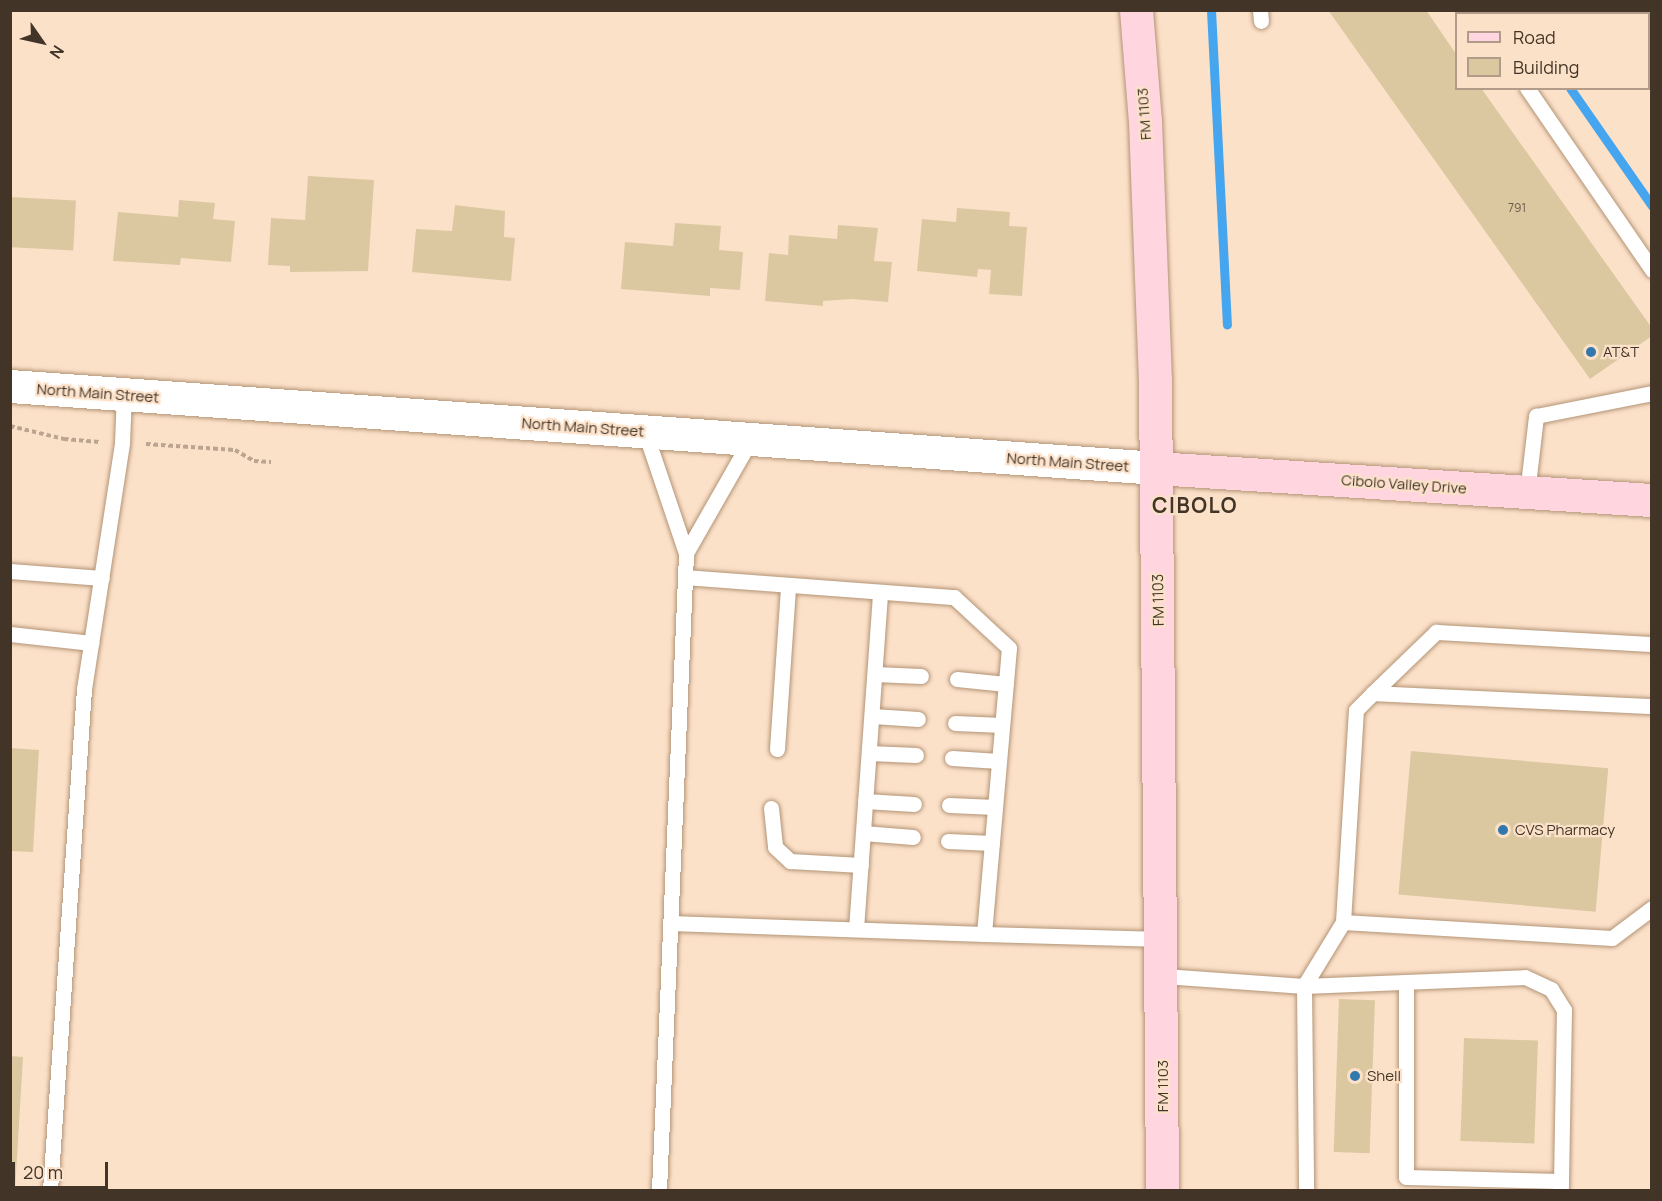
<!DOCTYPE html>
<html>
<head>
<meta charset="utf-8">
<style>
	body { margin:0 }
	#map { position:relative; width:1662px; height:1201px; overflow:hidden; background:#fce1c9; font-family:Manrope,sans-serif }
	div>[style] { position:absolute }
	.stream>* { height:9px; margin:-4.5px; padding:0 4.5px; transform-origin:4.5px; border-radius:4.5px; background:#45a5ee }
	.building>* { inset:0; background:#dbc8a1; transform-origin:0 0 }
	.path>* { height:4px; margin-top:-2px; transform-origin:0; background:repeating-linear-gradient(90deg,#bba591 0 4.5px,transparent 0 7.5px) }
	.roads { filter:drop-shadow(0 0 2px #b39476) drop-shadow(0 0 2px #b39476) }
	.service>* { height:15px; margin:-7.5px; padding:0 7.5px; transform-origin:7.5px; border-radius:7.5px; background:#fff }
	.tertiary>* { height:33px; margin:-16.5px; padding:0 16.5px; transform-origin:16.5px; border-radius:16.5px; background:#fff }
	.secondary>* { height:33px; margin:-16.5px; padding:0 16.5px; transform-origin:16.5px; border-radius:16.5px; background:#ffd5e0 }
	.dots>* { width:16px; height:16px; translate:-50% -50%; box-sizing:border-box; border:3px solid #fce1c9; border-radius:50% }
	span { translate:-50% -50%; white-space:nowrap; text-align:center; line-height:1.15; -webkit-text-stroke:4.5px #fce1c9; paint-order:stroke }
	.number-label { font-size:12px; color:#685a46 }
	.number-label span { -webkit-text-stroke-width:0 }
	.street-label { font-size:15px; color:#423528 }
	.poi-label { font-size:15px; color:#423528 }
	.left { translate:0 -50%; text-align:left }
	.district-label { font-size:21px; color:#423528; font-weight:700; letter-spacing:1.5px }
	.frame { position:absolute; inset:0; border:12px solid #423528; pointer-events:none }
	.legend { position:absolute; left:1455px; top:12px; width:195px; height:78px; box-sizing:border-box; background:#fce1c9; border:2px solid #b29c89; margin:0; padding:8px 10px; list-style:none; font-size:18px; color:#423528 }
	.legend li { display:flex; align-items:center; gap:12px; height:30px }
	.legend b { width:30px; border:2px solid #b29c89 }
	.north { position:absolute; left:12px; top:12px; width:60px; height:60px; -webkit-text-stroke:4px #fce1c9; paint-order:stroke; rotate:124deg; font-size:16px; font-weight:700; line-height:24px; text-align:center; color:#423528 }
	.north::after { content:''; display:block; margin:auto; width:21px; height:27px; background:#423528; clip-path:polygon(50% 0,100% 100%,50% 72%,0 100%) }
	.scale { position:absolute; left:12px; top:1162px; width:96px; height:27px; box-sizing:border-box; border:3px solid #423528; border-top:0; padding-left:8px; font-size:18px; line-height:21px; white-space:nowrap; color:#423528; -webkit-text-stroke:4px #fce1c9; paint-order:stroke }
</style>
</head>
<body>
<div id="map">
	<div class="stream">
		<div style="left:1211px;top:10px;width:315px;rotate:87.1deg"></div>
		<div style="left:1516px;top:10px;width:4px;rotate:63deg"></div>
		<div style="left:1648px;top:38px;width:1px"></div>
		<div style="left:1570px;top:88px;width:144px;rotate:55.2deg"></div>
	</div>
	<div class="building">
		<div style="clip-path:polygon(1328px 10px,1426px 10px,1456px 54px,1456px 88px,1481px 88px,1652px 328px,1652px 336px,1590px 379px)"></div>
		<div style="clip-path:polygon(308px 176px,374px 180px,368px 271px,290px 272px,290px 266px,268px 265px,271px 218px,305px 220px)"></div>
		<div style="left:10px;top:197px;width:66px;height:50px;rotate:3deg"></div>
		<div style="clip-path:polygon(179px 200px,215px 203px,213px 219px,235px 221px,231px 262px,181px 258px,180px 265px,113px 261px,118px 212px,178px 217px)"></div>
		<div style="clip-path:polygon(455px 205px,505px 211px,504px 237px,515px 238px,511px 281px,412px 272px,416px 229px,452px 231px)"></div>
		<div style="clip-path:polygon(957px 208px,1010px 212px,1009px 226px,1027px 227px,1022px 296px,989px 294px,991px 270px,978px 269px,977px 277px,917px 271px,922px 219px,956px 222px)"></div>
		<div style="clip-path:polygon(675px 223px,721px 226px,719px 250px,743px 252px,740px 290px,710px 288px,710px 296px,621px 289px,625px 242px,673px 246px)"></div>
		<div style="clip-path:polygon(838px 225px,878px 228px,874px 261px,892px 262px,888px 302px,852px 299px,823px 301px,823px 306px,765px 301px,769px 253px,788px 255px,789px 235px,837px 239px)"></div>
		<div style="clip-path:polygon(10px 748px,39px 750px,33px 852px,10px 851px)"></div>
		<div style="left:1411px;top:751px;width:198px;height:144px;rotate:5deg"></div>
		<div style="left:1339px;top:999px;width:36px;height:153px;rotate:2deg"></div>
		<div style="left:1464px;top:1038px;width:74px;height:103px;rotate:2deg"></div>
		<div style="clip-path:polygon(10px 1056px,23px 1057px,15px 1190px,10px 1190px)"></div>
	</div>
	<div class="path">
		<div style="left:10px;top:426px;width:56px;rotate:13.5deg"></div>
		<div style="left:64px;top:439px;width:35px;rotate:5deg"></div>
		<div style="left:146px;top:444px;width:89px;rotate:3.9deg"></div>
		<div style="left:235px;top:450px;width:22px;rotate:30deg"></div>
		<div style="left:254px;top:461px;width:17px;rotate:3deg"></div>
	</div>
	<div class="roads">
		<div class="service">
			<div style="left:1260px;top:10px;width:11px;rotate:85deg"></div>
			<div style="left:1473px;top:10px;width:4px;rotate:63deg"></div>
			<div style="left:1527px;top:88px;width:221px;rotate:55.5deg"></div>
			<div style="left:645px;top:432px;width:128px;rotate:71.3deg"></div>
			<div style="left:686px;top:553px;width:131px;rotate:-60.3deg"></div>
			<div style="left:1527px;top:493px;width:78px;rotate:-83.3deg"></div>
			<div style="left:1536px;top:416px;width:118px;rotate:-11.2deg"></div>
			<div style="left:10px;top:571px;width:92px;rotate:4.4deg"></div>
			<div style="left:685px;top:577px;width:270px;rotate:4.3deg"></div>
			<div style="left:954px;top:597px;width:75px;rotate:42.8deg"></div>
			<div style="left:1009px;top:648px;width:287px;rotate:95deg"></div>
			<div style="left:984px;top:934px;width:179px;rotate:1.6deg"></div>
			<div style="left:10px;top:634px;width:82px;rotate:6.3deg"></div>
			<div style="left:875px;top:674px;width:46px;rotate:2.5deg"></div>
			<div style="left:957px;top:679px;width:49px;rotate:5.8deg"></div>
			<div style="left:1373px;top:693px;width:279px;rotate:2.7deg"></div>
			<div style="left:872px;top:716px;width:46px;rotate:3.7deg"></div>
			<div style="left:955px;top:723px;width:47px;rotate:2.4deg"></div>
			<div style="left:777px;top:749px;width:162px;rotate:-86.1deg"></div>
			<div style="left:869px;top:753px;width:47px;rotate:2.4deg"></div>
			<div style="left:952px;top:758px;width:47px;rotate:3.7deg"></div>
			<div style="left:865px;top:801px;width:49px;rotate:3.5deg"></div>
			<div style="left:949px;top:805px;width:46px;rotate:2.5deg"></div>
			<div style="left:771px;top:808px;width:39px;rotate:84deg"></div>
			<div style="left:775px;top:847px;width:21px;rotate:43deg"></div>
			<div style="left:790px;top:861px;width:71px;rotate:3.2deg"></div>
			<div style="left:863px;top:833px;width:50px;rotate:4.6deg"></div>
			<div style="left:948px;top:841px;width:44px;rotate:2.6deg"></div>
			<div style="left:1343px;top:922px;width:269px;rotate:3.4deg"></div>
			<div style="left:1612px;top:938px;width:50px;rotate:-36.9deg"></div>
			<div style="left:670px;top:923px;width:314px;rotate:2deg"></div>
			<div style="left:856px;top:929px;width:337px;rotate:-85.9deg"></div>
			<div style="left:1164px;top:976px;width:140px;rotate:4.1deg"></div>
			<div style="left:1304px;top:986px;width:204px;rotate:89.4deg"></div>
			<div style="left:1406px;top:982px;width:195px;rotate:90deg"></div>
			<div style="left:1406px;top:1177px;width:155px;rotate:1.5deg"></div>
			<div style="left:1304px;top:986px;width:75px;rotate:-58.6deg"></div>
			<div style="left:1343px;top:922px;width:212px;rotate:-86.5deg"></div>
			<div style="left:1356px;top:710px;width:24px;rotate:-45deg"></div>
			<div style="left:1373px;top:693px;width:88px;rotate:-44.1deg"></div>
			<div style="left:1436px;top:632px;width:216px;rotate:3.2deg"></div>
			<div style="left:1304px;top:986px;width:221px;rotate:-2.3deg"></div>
			<div style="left:1525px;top:977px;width:29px;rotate:25deg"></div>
			<div style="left:1551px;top:989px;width:25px;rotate:58deg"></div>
			<div style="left:1564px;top:1010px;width:180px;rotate:91deg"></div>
			<div style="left:50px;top:1190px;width:502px;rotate:-86.12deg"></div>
			<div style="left:84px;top:689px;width:249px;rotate:-81.2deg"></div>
			<div style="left:122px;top:443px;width:49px;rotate:-87.7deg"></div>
			<div style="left:659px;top:1190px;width:638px;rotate:-87.57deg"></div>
		</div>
		<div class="tertiary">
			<div style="left:10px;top:386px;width:1149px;rotate:4.09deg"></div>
		</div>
		<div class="secondary">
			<div style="left:1136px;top:10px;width:111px;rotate:85.4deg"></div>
			<div style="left:1145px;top:121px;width:259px;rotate:87.8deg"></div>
			<div style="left:1155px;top:380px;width:810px;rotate:89.5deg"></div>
			<div style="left:1156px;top:468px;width:497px;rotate:3.7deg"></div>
		</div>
	</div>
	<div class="dots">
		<div style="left:1591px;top:352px;background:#3378ad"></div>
		<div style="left:1503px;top:830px;background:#3378ad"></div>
		<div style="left:1355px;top:1076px;background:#3378ad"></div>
	</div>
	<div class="number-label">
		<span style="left:1517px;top:208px">791</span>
	</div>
	<div class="street-label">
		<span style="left:1144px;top:114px;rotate:-94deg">FM 1103</span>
		<span style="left:98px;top:393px;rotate:4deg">North Main Street</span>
		<span style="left:583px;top:427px;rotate:4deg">North Main Street</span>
		<span style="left:1068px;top:462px;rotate:4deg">North Main Street</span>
		<span style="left:1404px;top:484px;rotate:4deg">Cibolo Valley Drive</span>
		<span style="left:1158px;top:600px;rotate:-91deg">FM 1103</span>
		<span style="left:1163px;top:1086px;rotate:-90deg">FM 1103</span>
	</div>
	<div class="poi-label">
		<span class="left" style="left:1603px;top:352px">AT&amp;T</span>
		<span class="left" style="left:1515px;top:830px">CVS Pharmacy</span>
		<span class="left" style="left:1367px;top:1076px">Shell</span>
	</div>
	<div class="district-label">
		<span style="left:1195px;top:505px">CIBOLO</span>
	</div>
	<div class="frame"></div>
	<ul class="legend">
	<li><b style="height:8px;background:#ffd5e0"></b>Road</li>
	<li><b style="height:16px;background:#dbc8a1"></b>Building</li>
	</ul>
	<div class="north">N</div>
	<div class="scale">20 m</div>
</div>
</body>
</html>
